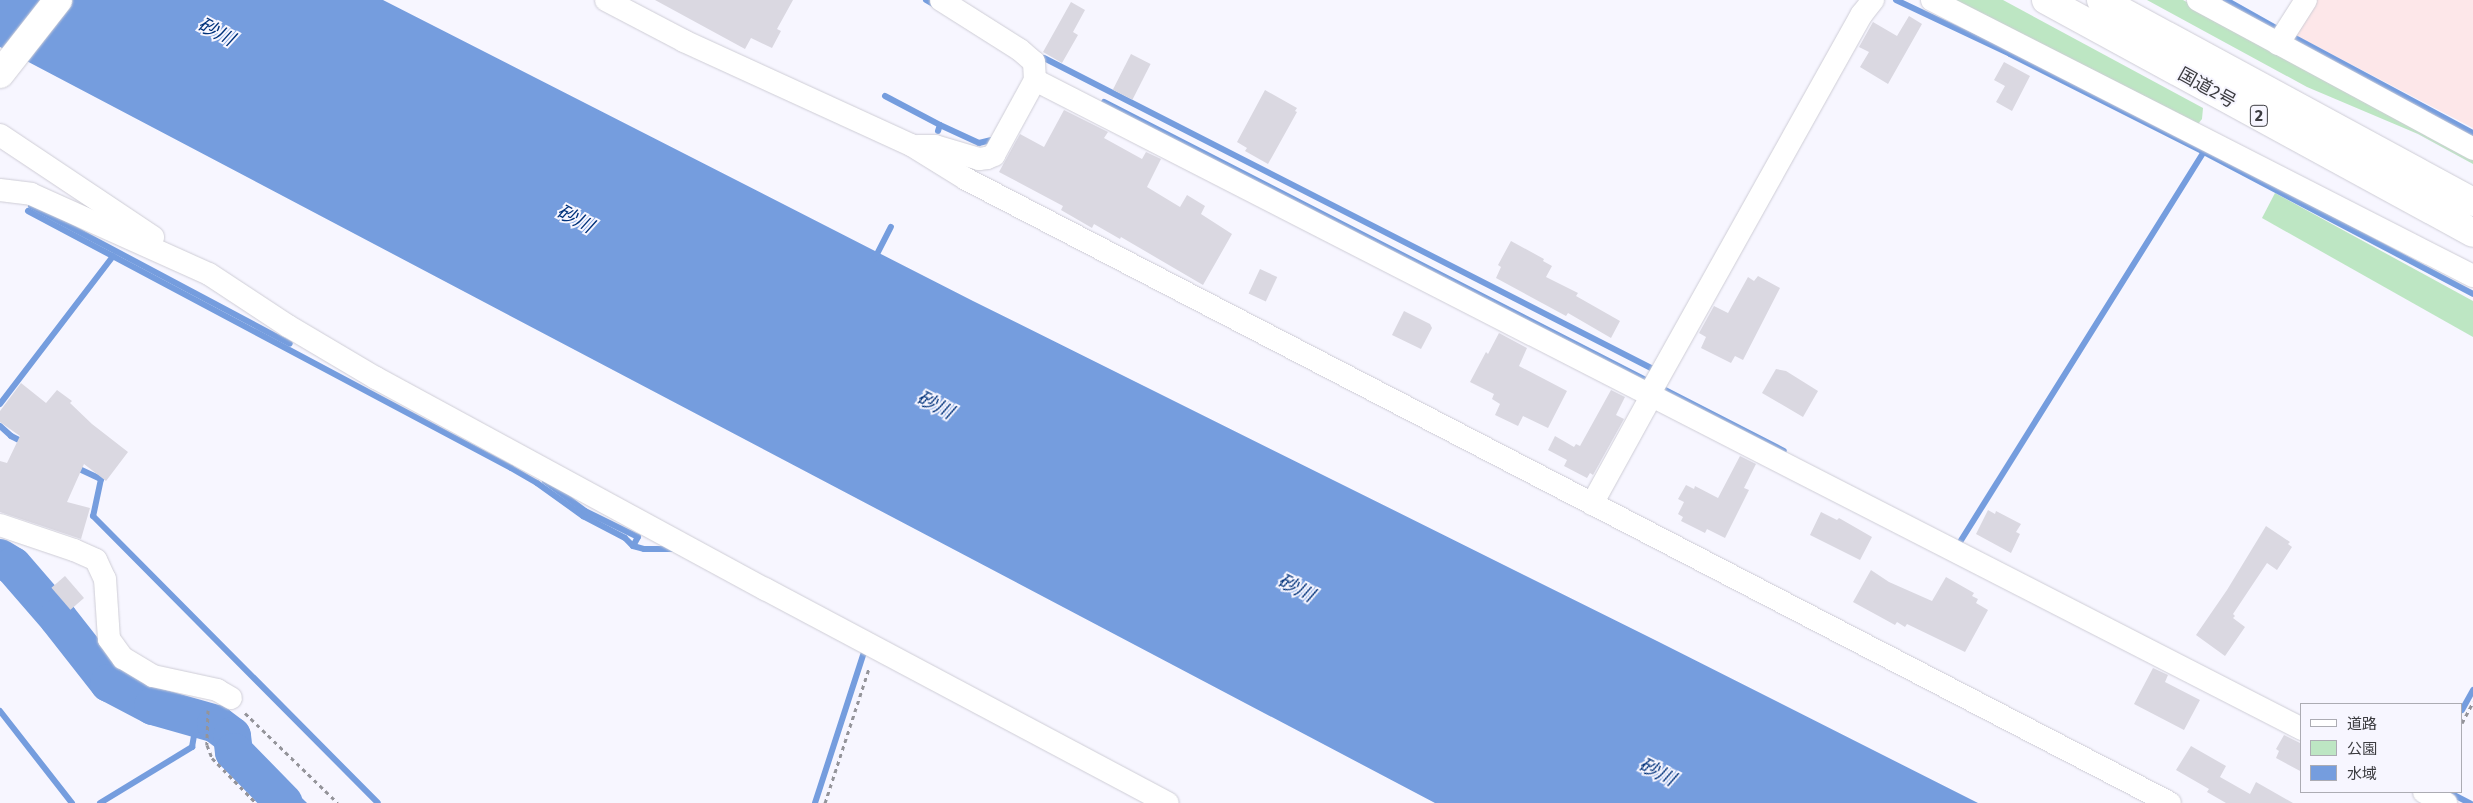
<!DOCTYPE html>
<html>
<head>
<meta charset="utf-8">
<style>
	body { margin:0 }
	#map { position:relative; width:2473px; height:803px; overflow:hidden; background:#f7f6ff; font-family:"Fira Sans","Noto Sans JP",sans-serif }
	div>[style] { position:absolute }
	.industrial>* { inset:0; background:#fde7e9 }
	.green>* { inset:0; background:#bde6c3 }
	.water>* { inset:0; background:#759dde }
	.stream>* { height:6px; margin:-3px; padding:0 3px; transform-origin:3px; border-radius:3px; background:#759dde }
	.river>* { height:38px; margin:-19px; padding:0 19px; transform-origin:19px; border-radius:19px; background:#759dde }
	.building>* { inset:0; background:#dad8e1; transform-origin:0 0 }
	.path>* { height:3px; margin-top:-1.5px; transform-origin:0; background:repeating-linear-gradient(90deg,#94949a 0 4px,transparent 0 8px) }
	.roads { filter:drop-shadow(0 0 1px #cecdd6) drop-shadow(0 0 1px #cecdd6) }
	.minor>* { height:22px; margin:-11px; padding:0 11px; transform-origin:11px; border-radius:11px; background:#fff }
	.major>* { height:28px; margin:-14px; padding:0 14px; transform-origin:14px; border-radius:14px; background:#fff }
	.highway>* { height:28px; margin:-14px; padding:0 14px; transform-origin:14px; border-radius:14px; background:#fff }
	span { translate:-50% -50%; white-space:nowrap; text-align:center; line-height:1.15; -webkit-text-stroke:4px #f7f6ff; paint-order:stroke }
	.shield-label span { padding:1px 4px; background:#f7f6ff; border:1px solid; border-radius:4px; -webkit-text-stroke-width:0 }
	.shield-label { font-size:16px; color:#3c3c40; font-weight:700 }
	.street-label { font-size:18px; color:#3c3c40 }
	.water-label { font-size:19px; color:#00327b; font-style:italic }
	.legend { position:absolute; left:2300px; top:703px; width:162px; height:90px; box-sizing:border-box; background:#f7f6ff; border:1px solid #acacb3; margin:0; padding:6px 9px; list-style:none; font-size:15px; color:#3c3c40 }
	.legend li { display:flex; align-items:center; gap:10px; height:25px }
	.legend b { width:25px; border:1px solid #acacb3 }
</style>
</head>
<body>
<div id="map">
	<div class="industrial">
		<div style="clip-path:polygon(2314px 0,2473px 0,2473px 128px,2293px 34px)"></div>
	</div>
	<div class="green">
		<div style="clip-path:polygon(1947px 0,2003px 0,2203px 108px,2202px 119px,2198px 124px)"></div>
		<div style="clip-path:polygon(2147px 0,2183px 0,2473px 158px,2473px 164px,2418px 134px,2307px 87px)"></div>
		<div style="clip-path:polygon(2275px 193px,2473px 301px,2473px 337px,2262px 218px)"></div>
	</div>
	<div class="water">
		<div style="clip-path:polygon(0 0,383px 0,973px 301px,1657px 641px,1978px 803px,1435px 803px,0 47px)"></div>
		<div style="clip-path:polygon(232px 730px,307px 803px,265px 803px,217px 754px)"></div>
	</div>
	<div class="stream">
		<div style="left:926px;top:0;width:14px;rotate:30deg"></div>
		<div style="left:1896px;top:0;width:126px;rotate:25.3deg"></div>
		<div style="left:2010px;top:54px;width:217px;rotate:26.8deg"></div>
		<div style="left:2204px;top:152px;width:304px;rotate:27.8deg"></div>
		<div style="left:2226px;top:0;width:63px;rotate:29.4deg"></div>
		<div style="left:2293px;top:37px;width:204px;rotate:28.1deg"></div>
		<div style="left:1044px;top:58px;width:686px;rotate:27.05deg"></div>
		<div style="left:885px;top:96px;width:62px;rotate:27.8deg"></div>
		<div style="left:1104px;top:102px;width:764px;rotate:27.17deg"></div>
		<div style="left:938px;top:131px;width:6px;rotate:-72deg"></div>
		<div style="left:940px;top:125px;width:43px;rotate:24.8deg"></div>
		<div style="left:979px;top:143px;width:16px;rotate:-14deg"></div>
		<div style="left:31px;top:206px;width:293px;rotate:28deg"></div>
		<div style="left:28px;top:211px;width:547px;rotate:28.02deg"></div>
		<div style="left:511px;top:468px;width:30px;rotate:30deg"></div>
		<div style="left:537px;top:483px;width:57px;rotate:35.7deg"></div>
		<div style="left:583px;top:516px;width:47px;rotate:27.6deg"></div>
		<div style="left:625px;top:538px;width:11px;rotate:45deg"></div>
		<div style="left:633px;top:546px;width:11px;rotate:15deg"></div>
		<div style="left:644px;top:549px;width:29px"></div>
		<div style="left:875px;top:258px;width:35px;rotate:-63deg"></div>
		<div style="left:0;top:404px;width:186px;rotate:-52.6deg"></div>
		<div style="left:0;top:426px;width:15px;rotate:42deg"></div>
		<div style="left:11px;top:436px;width:16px;rotate:27deg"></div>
		<div style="left:75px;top:467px;width:29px;rotate:25deg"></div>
		<div style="left:101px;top:479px;width:38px;rotate:102deg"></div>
		<div style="left:93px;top:516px;width:404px;rotate:45.2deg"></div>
		<div style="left:545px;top:481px;width:50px;rotate:36.9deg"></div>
		<div style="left:585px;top:511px;width:59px;rotate:26.1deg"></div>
		<div style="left:638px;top:537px;width:10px;rotate:119deg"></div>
		<div style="left:1960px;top:542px;width:464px;rotate:-58deg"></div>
		<div style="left:2462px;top:710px;width:23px;rotate:-61deg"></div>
		<div style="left:0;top:711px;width:117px;rotate:52deg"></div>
		<div style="left:2448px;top:792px;width:25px;rotate:27deg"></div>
		<div style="left:100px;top:803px;width:108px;rotate:-31.3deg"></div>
		<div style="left:192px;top:747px;width:27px;rotate:-80deg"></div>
		<div style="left:815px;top:803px;width:159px;rotate:-72deg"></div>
	</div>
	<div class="river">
		<div style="left:0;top:558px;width:15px;rotate:32deg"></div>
		<div style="left:13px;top:566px;width:69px;rotate:49.1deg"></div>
		<div style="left:58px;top:618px;width:83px;rotate:51.9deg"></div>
		<div style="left:109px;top:683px;width:50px;rotate:27.6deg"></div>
		<div style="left:153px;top:706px;width:66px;rotate:15.9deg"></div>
		<div style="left:216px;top:724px;width:20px;rotate:37deg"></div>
		<div style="left:232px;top:736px;width:16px;rotate:83deg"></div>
		<div style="left:234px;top:752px;width:71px;rotate:45.6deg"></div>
	</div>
	<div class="building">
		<div style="clip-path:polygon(655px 0,793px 0,777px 29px,781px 31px,772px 48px,751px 38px,745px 49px)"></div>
		<div style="clip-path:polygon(1071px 2px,1085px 10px,1073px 32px,1078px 35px,1062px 63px,1043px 52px)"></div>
		<div style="clip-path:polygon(1909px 16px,1922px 24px,1888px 84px,1860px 67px,1869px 52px,1859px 47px,1873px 22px,1897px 36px)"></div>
		<div style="left:1131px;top:54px;width:22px;height:40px;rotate:27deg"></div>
		<div style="clip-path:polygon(2004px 62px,2030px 76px,2012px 111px,1996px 102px,2005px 86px,1994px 80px)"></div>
		<div style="clip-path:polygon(1265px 90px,1297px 108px,1295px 111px,1297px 112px,1268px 164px,1245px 151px,1247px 148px,1237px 142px)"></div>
		<div style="clip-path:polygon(1064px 110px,1108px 132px,1104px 138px,1142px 159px,1146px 152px,1161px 159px,1147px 187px,1180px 207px,1187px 195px,1205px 206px,1201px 214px,1232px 234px,1203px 285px,1121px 237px,1120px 239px,1094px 224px,1092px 228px,1061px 210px,1063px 206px,999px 172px,1020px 134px,1044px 147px)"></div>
		<div style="clip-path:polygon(1511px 241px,1544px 259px,1543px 261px,1552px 266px,1546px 277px,1578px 293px,1576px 296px,1620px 321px,1611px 338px,1568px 313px,1566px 316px,1496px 278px,1501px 267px,1498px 265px)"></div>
		<div style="left:1260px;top:269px;width:19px;height:27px;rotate:25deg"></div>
		<div style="clip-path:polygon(1758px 276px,1780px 288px,1743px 360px,1735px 356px,1731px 363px,1701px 348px,1706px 337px,1699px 333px,1714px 306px,1728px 313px,1748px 277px,1754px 281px)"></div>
		<div style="clip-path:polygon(1404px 311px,1430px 324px,1432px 328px,1421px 349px,1392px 335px)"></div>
		<div style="clip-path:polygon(1499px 333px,1527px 348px,1519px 366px,1567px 391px,1548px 428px,1523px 416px,1518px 426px,1495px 415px,1500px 404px,1492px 399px,1494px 394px,1470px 382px,1486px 352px,1488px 354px)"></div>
		<div style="clip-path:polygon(1776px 369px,1786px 371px,1818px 391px,1803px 417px,1762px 393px)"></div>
		<div style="clip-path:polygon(21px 383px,46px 403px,57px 390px,72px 401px,70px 403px,92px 424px,128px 452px,106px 481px,84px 464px,67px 502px,90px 508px,81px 539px,0 512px,0 461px,7px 463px,20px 436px,0 422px,0 411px)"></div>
		<div style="clip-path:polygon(1611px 390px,1625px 397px,1616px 415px,1624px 419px,1593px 475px,1590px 473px,1587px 478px,1564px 466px,1567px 460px,1548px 450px,1555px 436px,1574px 447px,1576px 444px,1580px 446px)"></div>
		<div style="clip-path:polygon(1740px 456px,1756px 464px,1744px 488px,1749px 490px,1725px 538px,1707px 529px,1705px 533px,1681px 521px,1683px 517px,1678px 514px,1684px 502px,1678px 499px,1686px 485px,1694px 489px,1695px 486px,1718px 498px)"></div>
		<div style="clip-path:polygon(1988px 510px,1995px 514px,1996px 511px,2021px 524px,2016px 532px,2020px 534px,2011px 553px,1976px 534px)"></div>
		<div style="clip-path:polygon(1821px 512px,1837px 520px,1839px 518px,1872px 537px,1860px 560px,1810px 535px)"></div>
		<div style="clip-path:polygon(2266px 526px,2290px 542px,2288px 544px,2292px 547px,2277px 570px,2267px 563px,2233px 614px,2235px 616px,2233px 618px,2245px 627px,2225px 656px,2196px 635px,2227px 590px)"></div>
		<div style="clip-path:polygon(1871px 570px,1889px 582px,1932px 601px,1946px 577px,1974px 593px,1972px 596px,1978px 599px,1976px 603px,1988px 610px,1965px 652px,1907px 624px,1905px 627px,1897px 622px,1895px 625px,1853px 602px)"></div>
		<div style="left:65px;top:576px;width:29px;height:18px;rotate:49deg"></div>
		<div style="clip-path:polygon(2153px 668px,2168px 675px,2165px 682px,2200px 700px,2184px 730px,2134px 704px)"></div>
		<div style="clip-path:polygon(2284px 735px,2302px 744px,2302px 772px,2276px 758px,2279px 751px,2276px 749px)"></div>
		<div style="clip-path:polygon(2191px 746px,2226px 766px,2220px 777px,2250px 794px,2256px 782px,2293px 803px,2226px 803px,2207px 792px,2209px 789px,2176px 770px)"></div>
	</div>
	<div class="path">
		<div style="left:208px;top:710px;width:35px;rotate:92deg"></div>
		<div style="left:207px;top:745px;width:14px;rotate:69deg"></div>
		<div style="left:212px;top:758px;width:63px;rotate:45.6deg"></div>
		<div style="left:245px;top:713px;width:129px;rotate:44.1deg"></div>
		<div style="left:2462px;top:723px;width:24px;rotate:-62deg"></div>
		<div style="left:825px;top:803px;width:142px;rotate:-71.9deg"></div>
	</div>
	<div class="roads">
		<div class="minor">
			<div style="left:606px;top:0;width:88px;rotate:27.7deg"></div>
			<div style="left:684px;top:41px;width:250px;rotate:24.6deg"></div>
			<div style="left:911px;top:145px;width:65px;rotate:31.7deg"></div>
			<div style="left:966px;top:179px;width:1356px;rotate:27.4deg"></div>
			<div style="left:941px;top:0;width:93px;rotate:32.3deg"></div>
			<div style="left:1020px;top:50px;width:18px;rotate:41deg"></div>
			<div style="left:1034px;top:62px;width:18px;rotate:87deg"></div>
			<div style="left:1035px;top:80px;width:1424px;rotate:27.12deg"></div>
			<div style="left:1932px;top:0;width:607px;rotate:27.03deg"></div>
			<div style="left:2198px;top:0;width:313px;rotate:28.4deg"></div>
			<div style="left:2278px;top:44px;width:52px;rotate:-57.5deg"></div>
			<div style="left:0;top:135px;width:184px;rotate:33.7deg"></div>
			<div style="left:918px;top:146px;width:17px"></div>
			<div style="left:935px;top:146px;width:46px;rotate:16.5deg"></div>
			<div style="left:979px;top:159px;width:8px;rotate:-7deg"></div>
			<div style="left:987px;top:158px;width:8px;rotate:-23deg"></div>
			<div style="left:994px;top:155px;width:85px;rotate:-61.3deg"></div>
			<div style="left:0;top:190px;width:31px;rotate:7deg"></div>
			<div style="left:31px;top:194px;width:195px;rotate:24.2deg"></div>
			<div style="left:209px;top:274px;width:95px;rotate:33.4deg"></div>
			<div style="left:288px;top:326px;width:102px;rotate:30.6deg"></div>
			<div style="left:376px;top:378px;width:443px;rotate:28.5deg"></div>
			<div style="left:765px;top:589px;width:456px;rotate:28deg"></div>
			<div style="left:1650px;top:393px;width:434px;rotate:-60.8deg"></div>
			<div style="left:1862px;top:14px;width:18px;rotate:-52deg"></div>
			<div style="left:1592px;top:504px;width:124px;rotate:-61.2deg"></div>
			<div style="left:0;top:525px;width:78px;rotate:18.7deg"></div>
			<div style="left:74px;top:550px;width:24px;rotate:24deg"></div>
			<div style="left:96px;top:560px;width:21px;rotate:65deg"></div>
			<div style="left:105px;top:579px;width:60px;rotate:86.2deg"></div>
			<div style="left:109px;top:639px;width:24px;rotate:54deg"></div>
			<div style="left:123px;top:658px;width:35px;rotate:31deg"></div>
			<div style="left:153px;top:676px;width:66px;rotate:12.3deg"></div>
			<div style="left:217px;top:690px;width:16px;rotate:30deg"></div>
			<div style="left:2424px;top:792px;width:25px;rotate:27deg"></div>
		</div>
		<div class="major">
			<div style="left:0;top:74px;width:94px;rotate:-51.9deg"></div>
		</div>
		<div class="highway">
			<div style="left:2046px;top:0;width:486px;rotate:28.6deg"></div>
			<div style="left:2101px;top:0;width:423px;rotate:28.5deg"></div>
		</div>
	</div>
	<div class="shield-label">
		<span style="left:2259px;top:116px">2</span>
	</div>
	<div class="street-label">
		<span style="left:2207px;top:88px;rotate:29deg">国道2号</span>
	</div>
	<div class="water-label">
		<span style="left:216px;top:32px;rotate:28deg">砂川</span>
		<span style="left:575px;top:219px;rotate:28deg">砂川</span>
		<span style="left:935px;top:405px;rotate:27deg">砂川</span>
		<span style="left:1296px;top:588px;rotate:27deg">砂川</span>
		<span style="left:1657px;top:772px;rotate:27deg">砂川</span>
	</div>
	<ul class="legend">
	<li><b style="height:6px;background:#fff"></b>道路</li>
	<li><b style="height:14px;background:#bde6c3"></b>公園</li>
	<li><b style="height:14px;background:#759dde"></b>水域</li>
	</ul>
</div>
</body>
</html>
